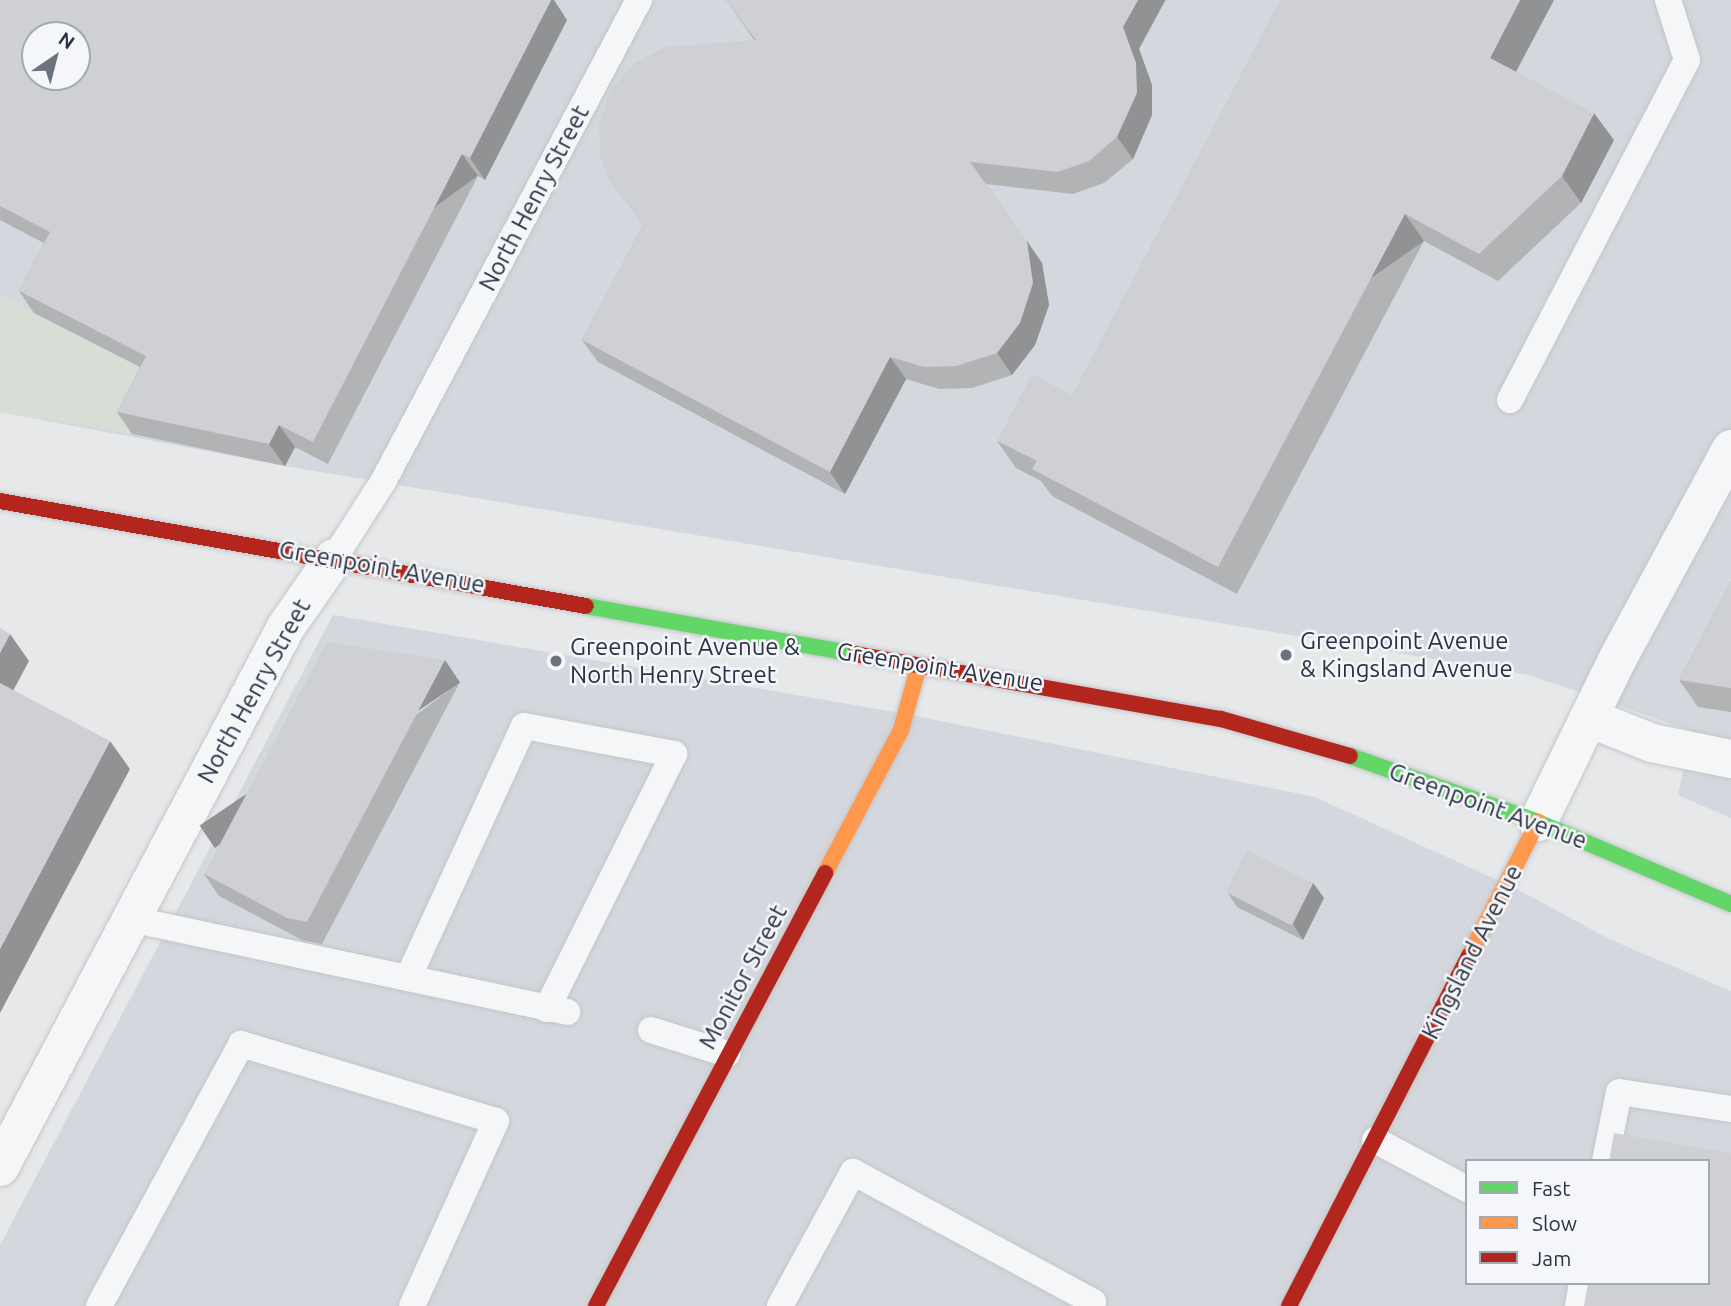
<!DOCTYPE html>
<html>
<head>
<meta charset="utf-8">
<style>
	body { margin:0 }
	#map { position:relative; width:1731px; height:1306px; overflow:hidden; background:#e6e8ea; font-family:Ubuntu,sans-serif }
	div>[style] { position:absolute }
	.built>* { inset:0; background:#d4d7dd }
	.green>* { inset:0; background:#d6ded6 }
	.roads { filter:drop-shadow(0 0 2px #c4c6c8) drop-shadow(0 0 2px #c4c6c8) }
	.lane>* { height:26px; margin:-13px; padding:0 13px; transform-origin:13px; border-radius:13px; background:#f5f6f7 }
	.street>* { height:38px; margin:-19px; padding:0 19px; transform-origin:19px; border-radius:19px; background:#f5f6f7 }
	.fast>* { height:16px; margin:-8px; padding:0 8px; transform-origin:8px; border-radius:8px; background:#63d668 }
	.slow>* { height:16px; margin:-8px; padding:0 8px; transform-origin:8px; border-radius:8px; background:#ff974d }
	.jam>* { height:16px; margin:-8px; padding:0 8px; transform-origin:8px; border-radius:8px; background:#b3261e }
	.wall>* { inset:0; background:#b1b3b5 }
	.shaded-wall>* { inset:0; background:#909294; transform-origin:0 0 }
	.building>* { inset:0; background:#ced0d3; transform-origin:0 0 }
	.dots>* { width:19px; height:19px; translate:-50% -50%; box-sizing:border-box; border:4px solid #f4f6f9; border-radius:50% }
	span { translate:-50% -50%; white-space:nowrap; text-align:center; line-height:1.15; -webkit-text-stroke:5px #f4f6f9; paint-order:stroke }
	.street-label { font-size:24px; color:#2b3445 }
	.poi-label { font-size:24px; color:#2b3445 }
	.left { translate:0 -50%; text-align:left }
	.legend { position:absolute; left:1465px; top:1159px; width:245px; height:126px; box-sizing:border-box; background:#f4f6f9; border:2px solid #a4a8b1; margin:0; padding:9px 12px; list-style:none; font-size:21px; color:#2b3445 }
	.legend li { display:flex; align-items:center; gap:14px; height:35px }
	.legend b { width:35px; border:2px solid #a4a8b1 }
	.north { position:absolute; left:21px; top:21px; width:70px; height:70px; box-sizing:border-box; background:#f4f6f9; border:2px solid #a4a8b1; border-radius:50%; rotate:35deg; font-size:19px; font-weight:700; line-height:28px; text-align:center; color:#2b3445 }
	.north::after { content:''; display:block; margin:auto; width:24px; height:32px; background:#6c737f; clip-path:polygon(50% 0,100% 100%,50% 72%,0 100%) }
</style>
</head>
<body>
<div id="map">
	<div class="built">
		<div style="clip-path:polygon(evenodd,0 0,1731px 0,1731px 818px,1678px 795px,1692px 731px,1529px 675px,285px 466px,0 412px,0 0,35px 35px,77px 35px,77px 77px,35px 77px,35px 35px)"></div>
		<div style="clip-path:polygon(evenodd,333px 615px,906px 714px,1315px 797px,1517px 889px,1609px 939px,1731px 991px,1731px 1306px,0 1306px,0 1245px,333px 615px,1467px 1161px,1708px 1161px,1708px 1283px,1467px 1283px,1467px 1161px)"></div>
	</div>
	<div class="green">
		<div style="clip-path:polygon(0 294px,161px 378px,132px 434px,0 412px)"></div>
	</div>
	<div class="roads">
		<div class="lane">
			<div style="left:1510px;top:400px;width:383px;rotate:-62.5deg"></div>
			<div style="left:1687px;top:60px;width:63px;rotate:-107.6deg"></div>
			<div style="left:334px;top:558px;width:93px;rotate:-57.3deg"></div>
			<div style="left:384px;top:480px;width:544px;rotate:-62.02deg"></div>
			<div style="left:130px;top:919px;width:447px;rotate:12deg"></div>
			<div style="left:408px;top:978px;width:277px;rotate:-65.3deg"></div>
			<div style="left:524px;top:726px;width:153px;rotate:10.6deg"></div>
			<div style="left:674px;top:754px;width:285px;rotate:116.5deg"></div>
			<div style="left:651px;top:1030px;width:80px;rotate:17.5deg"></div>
			<div style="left:1375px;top:1140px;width:104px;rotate:28deg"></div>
			<div style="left:1605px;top:1161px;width:70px;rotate:-78.5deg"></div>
			<div style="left:1619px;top:1092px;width:113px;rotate:8.6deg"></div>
			<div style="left:99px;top:1306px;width:298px;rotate:-61.5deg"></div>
			<div style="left:241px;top:1044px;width:266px;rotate:16.8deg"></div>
			<div style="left:496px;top:1121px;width:203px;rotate:114.4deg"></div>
			<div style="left:780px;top:1306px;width:153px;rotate:-61.4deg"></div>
			<div style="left:853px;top:1172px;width:273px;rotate:28.4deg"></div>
			<div style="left:1093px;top:1302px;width:4px;rotate:117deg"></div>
			<div style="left:1578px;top:1306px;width:23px;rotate:-80deg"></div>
		</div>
		<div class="street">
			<div style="left:1589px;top:718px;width:68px;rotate:21.6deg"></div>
			<div style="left:1652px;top:743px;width:81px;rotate:11.4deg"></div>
			<div style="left:1538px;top:822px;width:180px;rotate:-64deg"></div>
			<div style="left:1617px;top:660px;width:240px;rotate:-61.6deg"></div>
			<div style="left:0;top:1167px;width:611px;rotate:-62.09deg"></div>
			<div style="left:286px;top:627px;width:84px;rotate:-55.2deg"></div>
		</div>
		<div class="fast">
			<div style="left:586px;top:606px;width:273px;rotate:10.1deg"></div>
			<div style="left:1350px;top:756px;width:199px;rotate:19.3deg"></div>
			<div style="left:1538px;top:822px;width:210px;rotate:23deg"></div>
		</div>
		<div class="slow">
			<div style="left:825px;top:873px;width:162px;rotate:-62deg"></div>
			<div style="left:901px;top:730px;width:67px;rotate:-74.5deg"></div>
			<div style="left:1469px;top:956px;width:151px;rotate:-62.8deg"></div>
		</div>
		<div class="jam">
			<div style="left:0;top:501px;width:595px;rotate:10.16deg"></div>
			<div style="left:855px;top:654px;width:372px;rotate:10.1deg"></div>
			<div style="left:1221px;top:719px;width:134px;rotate:16deg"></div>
			<div style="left:596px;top:1306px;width:490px;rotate:-62.1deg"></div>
			<div style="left:1289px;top:1306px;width:394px;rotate:-62.8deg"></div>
		</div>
	</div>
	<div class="wall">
		<div style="clip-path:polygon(0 0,567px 20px,485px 180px,478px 176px,328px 464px,295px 447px,285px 466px,132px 434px,117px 412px,140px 367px,34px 313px,19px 291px,44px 243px,0 220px)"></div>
		<div style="clip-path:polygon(726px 0,1166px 0,1139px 49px,1152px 85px,1152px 115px,1133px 159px,1104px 183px,1073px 194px,986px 184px,1042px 263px,1049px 305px,1035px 345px,1012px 375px,972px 388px,939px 389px,906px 379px,845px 494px,598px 362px,582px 340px,643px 225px,608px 177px,755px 41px)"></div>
		<div style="clip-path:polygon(1516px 72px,1614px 140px,1581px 203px,1498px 281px,1424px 241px,1237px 594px,1052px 496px,1041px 481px,1016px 468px,997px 441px,1072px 395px)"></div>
		<div style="clip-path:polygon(1731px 581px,1731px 712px,1698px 707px,1679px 680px)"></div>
		<div style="clip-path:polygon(460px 682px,322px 944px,302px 940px,219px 896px,204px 874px)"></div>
		<div style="clip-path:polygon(1313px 883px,1324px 898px,1303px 940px,1237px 907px,1227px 892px)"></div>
	</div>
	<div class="shaded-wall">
		<div style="clip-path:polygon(551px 0,554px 0,567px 20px,485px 180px,470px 158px)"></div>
		<div style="clip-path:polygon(1138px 0,1165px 0,1139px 49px,1152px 85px,1152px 115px,1133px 159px,1117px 137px,1123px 27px)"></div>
		<div style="clip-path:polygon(1520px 0,1554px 0,1509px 85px,1490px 58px)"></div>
		<div style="clip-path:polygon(1594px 113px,1614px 140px,1581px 203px,1562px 176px)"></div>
		<div style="left:462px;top:154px;width:27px;height:324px;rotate:54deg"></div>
		<div style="left:1405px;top:214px;width:33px;height:399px;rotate:55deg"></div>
		<div style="clip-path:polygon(1027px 241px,1042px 263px,1049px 305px,1035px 345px,1012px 375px,997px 353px)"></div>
		<div style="clip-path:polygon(890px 357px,906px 379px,845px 494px,830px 472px)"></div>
		<div style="clip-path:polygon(279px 425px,295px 447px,285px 466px,269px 444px)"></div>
		<div style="clip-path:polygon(10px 634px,29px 661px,6px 704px,0 695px,0 653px)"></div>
		<div style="left:445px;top:660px;width:27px;height:296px;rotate:56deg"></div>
		<div style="clip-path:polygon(110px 741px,130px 769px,0 1013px,0 949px)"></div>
		<div style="clip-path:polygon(1313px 883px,1324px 898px,1303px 940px,1293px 924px)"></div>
	</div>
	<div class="building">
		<div style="clip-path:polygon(evenodd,0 0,551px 0,470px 158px,462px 154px,313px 442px,279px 425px,269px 444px,117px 412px,146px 356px,19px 291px,50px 232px,0 206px,0 0,35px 35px,77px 35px,77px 77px,35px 77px,35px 35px)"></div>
		<div style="clip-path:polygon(726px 0,1138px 0,1123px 27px,1136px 63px,1137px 93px,1117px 137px,1089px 161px,1058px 172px,970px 162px,1027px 241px,1033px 283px,1020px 323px,997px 353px,956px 366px,924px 367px,890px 357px,830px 472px,582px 340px,643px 225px,608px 177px,600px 156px,599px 123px,611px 90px,633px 64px,666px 47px,756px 40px)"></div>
		<div style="clip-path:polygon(1280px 0,1520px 0,1490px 58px,1594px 113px,1562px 176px,1479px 254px,1405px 214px,1218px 567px,1032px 469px,1037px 461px,997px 441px,1032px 374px,1072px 395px)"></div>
		<div style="clip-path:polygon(1731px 581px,1731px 688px,1679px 680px)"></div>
		<div style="clip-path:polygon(0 628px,10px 634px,0 653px)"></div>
		<div style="clip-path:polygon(327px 642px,445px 660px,307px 922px,287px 918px,204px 874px)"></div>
		<div style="clip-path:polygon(0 683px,110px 741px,0 949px)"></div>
		<div style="left:1247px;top:850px;width:74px;height:47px;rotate:27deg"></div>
		<div style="clip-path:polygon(1614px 1133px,1731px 1153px,1731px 1306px,1584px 1306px,1588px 1283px,1708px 1283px,1708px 1161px,1609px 1161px)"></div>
	</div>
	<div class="dots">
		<div style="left:1286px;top:655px;background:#6c737f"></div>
		<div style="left:556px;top:661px;background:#6c737f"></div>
	</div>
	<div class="street-label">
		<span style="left:534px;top:198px;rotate:-62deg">North Henry Street</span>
		<span style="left:382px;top:567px;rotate:10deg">Greenpoint Avenue</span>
		<span style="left:940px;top:667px;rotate:9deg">Greenpoint Avenue</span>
		<span style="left:254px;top:691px;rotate:-61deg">North Henry Street</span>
		<span style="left:1488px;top:806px;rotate:20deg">Greenpoint Avenue</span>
		<span style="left:1472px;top:952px;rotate:-63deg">Kingsland Avenue</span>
		<span style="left:743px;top:977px;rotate:-62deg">Monitor Street</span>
	</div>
	<div class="poi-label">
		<span class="left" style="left:1300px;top:655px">Greenpoint Avenue<br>&amp; Kingsland Avenue</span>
		<span class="left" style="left:570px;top:661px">Greenpoint Avenue &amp;<br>North Henry Street</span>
	</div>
	<ul class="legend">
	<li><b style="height:9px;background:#63d668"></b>Fast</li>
	<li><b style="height:9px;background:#ff974d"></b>Slow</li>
	<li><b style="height:9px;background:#b3261e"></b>Jam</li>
	</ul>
	<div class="north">N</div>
</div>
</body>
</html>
